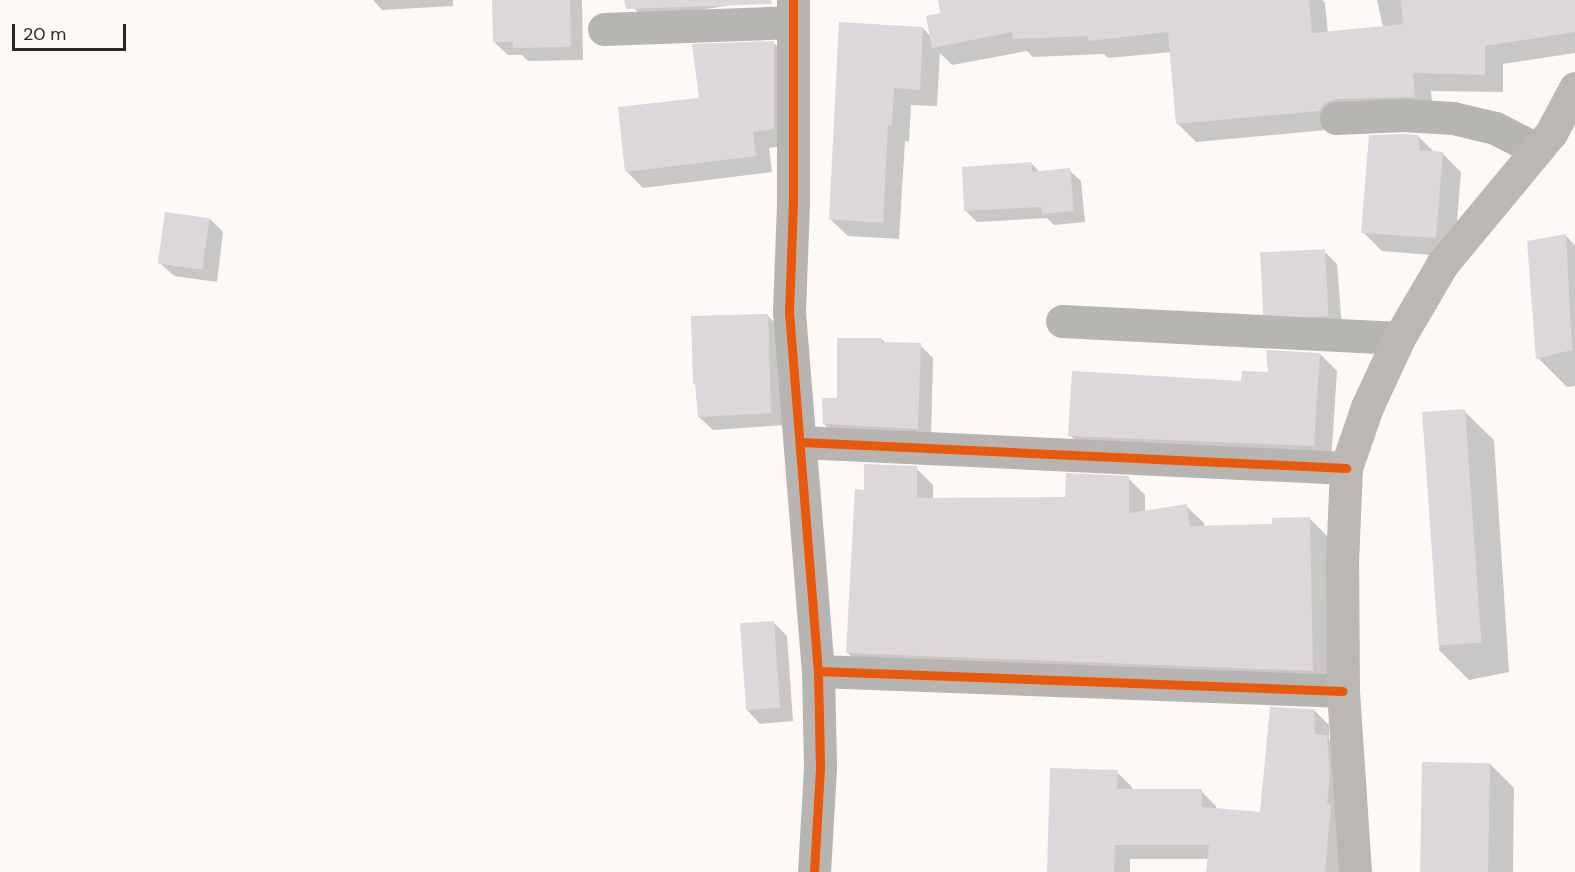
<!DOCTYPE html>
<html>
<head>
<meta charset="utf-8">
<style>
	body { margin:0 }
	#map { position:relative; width:1575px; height:872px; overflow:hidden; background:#fcf9f7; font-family:"DM Sans",sans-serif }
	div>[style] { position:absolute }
	.shadow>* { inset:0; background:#0003 }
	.building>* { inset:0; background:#ddd6da; transform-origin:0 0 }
	.minor>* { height:33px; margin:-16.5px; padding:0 16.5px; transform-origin:16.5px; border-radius:16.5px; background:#b6b5b1 }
	.major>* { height:33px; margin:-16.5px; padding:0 16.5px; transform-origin:16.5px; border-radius:16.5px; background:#bbb8b3 }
	.cycleway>* { height:9px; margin:-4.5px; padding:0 4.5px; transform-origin:4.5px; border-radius:4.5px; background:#e8590c }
	span { translate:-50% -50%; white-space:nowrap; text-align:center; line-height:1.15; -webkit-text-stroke:5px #fff8f4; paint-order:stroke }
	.scale { position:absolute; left:12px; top:24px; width:114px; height:27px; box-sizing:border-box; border:3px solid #2e2825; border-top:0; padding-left:8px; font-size:18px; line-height:21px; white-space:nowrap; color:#2e2825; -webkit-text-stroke:4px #fff8f4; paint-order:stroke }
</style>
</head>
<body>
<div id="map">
	<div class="shadow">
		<div style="clip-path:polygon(373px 0,453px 0,453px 6px,382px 10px)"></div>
		<div style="clip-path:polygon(493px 0,582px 0,583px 60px,528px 61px,522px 55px,508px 55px,494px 42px)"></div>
		<div style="clip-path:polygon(626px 0,762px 0,644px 19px)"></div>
		<div style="clip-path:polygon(939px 0,1322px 0,1325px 3px,1328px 33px,1383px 27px,1377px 0,1575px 0,1575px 53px,1503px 64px,1503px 92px,1431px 91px,1433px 115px,1337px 129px,1196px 142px,1178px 124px,1172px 52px,1108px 58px,1104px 54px,1033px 57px,1027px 51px,952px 65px,940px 53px,937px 106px,911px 105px,909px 142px,905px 141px,899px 239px,848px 236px,830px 219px,923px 28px,931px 37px,942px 14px)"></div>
		<div style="clip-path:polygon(774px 43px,790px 60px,790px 145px,769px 148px,772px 172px,643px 188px,626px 171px,700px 99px)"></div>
		<div style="clip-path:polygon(1418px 136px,1434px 152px,1442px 153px,1461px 172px,1454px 257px,1382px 251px,1363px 232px)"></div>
		<div style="clip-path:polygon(1031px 163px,1041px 173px,1069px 170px,1081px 181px,1085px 222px,1054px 225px,1047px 218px,977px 222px,966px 211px)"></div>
		<div style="clip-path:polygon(210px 219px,223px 232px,217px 282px,174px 276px,160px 263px)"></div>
		<div style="clip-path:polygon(1565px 235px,1575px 245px,1575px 386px,1567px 387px,1538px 358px)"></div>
		<div style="clip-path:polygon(1324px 251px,1337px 264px,1342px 328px,1279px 325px,1265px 312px)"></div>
		<div style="clip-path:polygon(768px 316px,781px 329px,784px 425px,713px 430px,699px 417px)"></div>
		<div style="clip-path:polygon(882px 339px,886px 344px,920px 345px,933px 358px,931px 441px,837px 437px,824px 424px)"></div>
		<div style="clip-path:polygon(1320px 354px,1337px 371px,1331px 462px,1087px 453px,1070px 435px,1269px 374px)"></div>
		<div style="clip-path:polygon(1464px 411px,1494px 440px,1509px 672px,1469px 680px,1439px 650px)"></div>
		<div style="clip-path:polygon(916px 468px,933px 485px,933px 500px,1066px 498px,1128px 478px,1145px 495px,1145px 512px,1186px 506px,1204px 523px,1204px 527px,1273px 525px,1310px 519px,1327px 536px,1330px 688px,864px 669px,847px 652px,865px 491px)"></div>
		<div style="clip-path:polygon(774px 623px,787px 636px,793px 721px,760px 724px,747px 710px)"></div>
		<div style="clip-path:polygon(1314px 710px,1329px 725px,1329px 739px,1342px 752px,1341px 872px,1208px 872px,1209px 859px,1130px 859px,1130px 872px,1048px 872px,1117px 772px,1132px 787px,1132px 791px,1201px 791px,1216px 806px,1216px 810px,1261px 814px)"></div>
		<div style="clip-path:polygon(1490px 764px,1514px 788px,1513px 872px,1422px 872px)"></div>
	</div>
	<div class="building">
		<div style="clip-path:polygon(492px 0,570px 0,571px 47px,513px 48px,513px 42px,493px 42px)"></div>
		<div style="clip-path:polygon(624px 0,771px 0,772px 4px,626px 9px)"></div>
		<div style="clip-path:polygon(938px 0,1309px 0,1312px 33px,1403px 24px,1401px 0,1575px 0,1575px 32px,1485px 46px,1485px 75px,1413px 73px,1415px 97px,1335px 99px,1325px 103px,1319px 111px,1176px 124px,1168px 32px,1088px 41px,1088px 36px,1013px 39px,1012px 32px,932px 48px,926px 16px,940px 13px)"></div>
		<div style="clip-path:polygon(839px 22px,923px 27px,920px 90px,894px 88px,892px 125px,888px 125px,883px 223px,829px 219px)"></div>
		<div style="clip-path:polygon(774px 41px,774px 129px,753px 132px,756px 156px,625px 172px,618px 107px,699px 98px,692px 44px)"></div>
		<div style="clip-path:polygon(1403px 134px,1418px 135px,1420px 150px,1443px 152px,1436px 238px,1361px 233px,1369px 135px)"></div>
		<div style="clip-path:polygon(1032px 162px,1032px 172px,1070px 168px,1074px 211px,1042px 214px,1041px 207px,964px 211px,962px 167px)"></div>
		<div style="left:165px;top:212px;width:45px;height:52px;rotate:8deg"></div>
		<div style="clip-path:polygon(1566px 234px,1572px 350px,1536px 359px,1527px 241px)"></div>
		<div style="left:1325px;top:249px;width:67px;height:65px;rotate:87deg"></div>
		<div style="clip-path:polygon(768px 314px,771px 413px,698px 417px,695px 384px,693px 384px,691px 316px)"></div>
		<div style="clip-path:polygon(837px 338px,882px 338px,882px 342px,921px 343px,918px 429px,823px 424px,822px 398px,837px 398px)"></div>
		<div style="clip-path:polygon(1266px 350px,1320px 353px,1314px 446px,1068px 436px,1072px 371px,1241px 381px,1242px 371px,1268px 372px)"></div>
		<div style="left:1465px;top:409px;width:234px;height:43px;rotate:86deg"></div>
		<div style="clip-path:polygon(864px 464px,917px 466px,917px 498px,1065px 497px,1066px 473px,1129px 476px,1129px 513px,1187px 504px,1190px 526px,1272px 524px,1272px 518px,1310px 517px,1313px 671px,846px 653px,855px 489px,864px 490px)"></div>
		<div style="left:774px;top:621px;width:87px;height:34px;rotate:86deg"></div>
		<div style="clip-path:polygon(1270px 707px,1314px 709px,1315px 734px,1327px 735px,1330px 774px,1327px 804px,1331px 805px,1325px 872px,1206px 872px,1209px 845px,1115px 845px,1114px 872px,1047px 872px,1050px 768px,1118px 770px,1117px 789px,1202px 789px,1202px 807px,1260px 812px)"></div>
		<div style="left:1422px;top:762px;width:68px;height:110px;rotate:1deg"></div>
	</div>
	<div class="minor">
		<div style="left:793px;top:0;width:203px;rotate:90deg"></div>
		<div style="left:793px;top:203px;width:109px;rotate:92.1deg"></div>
		<div style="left:789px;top:312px;width:360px;rotate:85.4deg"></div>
		<div style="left:818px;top:671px;width:97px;rotate:88.8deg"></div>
		<div style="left:820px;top:768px;width:104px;rotate:93.3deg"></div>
		<div style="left:604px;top:29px;width:189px;rotate:-2.1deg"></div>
		<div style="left:1336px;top:118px;width:67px;rotate:-2.6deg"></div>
		<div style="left:1403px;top:115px;width:50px;rotate:3.4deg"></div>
		<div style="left:1453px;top:118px;width:43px;rotate:13.4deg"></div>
		<div style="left:1495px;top:128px;width:46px;rotate:27.1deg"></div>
		<div style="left:1062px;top:321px;width:337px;rotate:2.9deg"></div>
		<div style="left:801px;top:442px;width:546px;rotate:2.73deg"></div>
		<div style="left:818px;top:671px;width:525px;rotate:2.18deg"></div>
	</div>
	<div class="major">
		<div style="left:1355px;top:872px;width:181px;rotate:-93.8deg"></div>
		<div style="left:1343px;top:691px;width:128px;rotate:-90.4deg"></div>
		<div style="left:1342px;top:563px;width:95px;rotate:-87.6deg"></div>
		<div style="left:1346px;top:468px;width:65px;rotate:-71deg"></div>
		<div style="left:1367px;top:407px;width:76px;rotate:-65.1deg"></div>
		<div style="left:1399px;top:338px;width:87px;rotate:-59.6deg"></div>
		<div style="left:1443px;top:263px;width:169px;rotate:-50.3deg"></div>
		<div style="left:1551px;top:133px;width:51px;rotate:-61.9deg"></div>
	</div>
	<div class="cycleway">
		<div style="left:793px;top:0;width:203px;rotate:90deg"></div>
		<div style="left:793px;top:203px;width:109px;rotate:92.1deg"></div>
		<div style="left:789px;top:312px;width:360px;rotate:85.4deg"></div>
		<div style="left:818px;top:671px;width:97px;rotate:88.8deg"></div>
		<div style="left:820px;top:768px;width:104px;rotate:93.3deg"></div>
		<div style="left:801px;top:442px;width:546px;rotate:2.73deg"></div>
		<div style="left:818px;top:671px;width:525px;rotate:2.18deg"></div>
	</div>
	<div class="scale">20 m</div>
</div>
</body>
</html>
